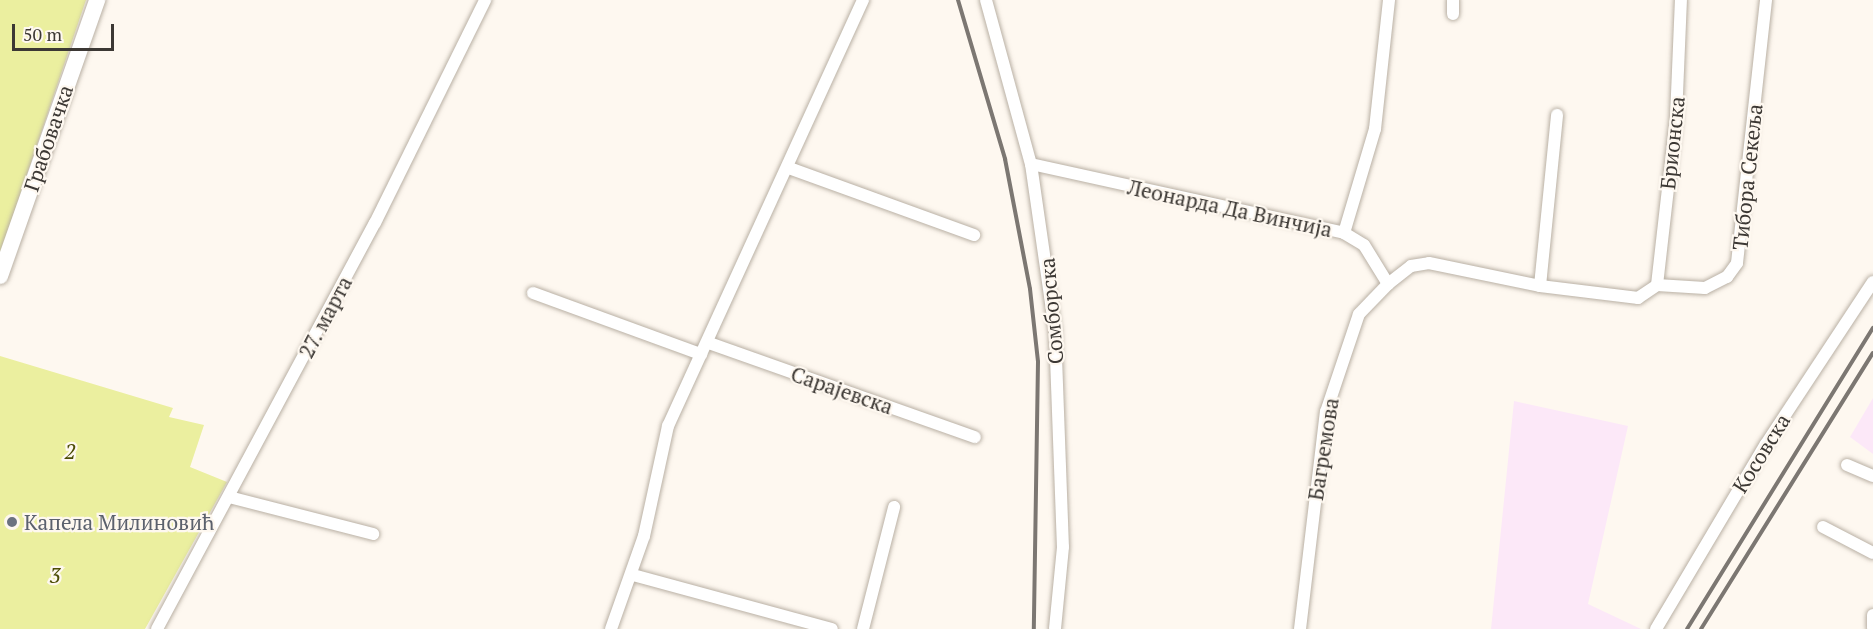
<!DOCTYPE html>
<html>
<head>
<meta charset="utf-8">
<style>
	body { margin:0 }
	#map { position:relative; width:1873px; height:629px; overflow:hidden; background:#fef8f0; font-family:"PT Serif",serif }
	div>[style] { position:absolute }
	.industrial>* { inset:0; background:#fce8f8 }
	.green>* { inset:0; background:#ebef9f }
	.roads { filter:drop-shadow(0 0 2px #b9b0a4) drop-shadow(0 0 2px #b9b0a4) }
	.street>* { height:12px; margin:-6px; padding:0 6px; transform-origin:6px; border-radius:6px; background:#fff }
	.secondary>* { height:16px; margin:-8px; padding:0 8px; transform-origin:8px; border-radius:8px; background:#fff }
	.rail>* { height:4px; margin:-2px; padding:0 2px; transform-origin:2px; border-radius:2px; background:#7c7772 }
	.dots>* { width:16px; height:16px; translate:-50% -50%; box-sizing:border-box; border:3px solid #fef8f0; border-radius:50% }
	span { translate:-50% -50%; white-space:nowrap; text-align:center; line-height:1.15; -webkit-text-stroke:4.5px #fef8f0; paint-order:stroke }
	.street-label { font-size:21px; color:#3c3834 }
	.park-label { font-size:21px; color:#4c4d05; font-style:italic }
	.worship-label { font-size:21px; color:#5b616d }
	.left { translate:0 -50%; text-align:left }
	.scale { position:absolute; left:12px; top:24px; width:102px; height:27px; box-sizing:border-box; border:3px solid #3c3834; border-top:0; padding-left:8px; font-size:18px; line-height:21px; white-space:nowrap; color:#3c3834; -webkit-text-stroke:4px #fef8f0; paint-order:stroke }
</style>
</head>
<body>
<div id="map">
	<div class="industrial">
		<div style="clip-path:polygon(1873px 398px,1873px 454px,1850px 437px)"></div>
		<div style="clip-path:polygon(1514px 401px,1628px 426px,1588px 604px,1641px 629px,1491px 629px)"></div>
	</div>
	<div class="green">
		<div style="clip-path:polygon(0 0,86px 0,0 254px)"></div>
		<div style="clip-path:polygon(0 356px,173px 408px,169px 417px,204px 425px,190px 467px,227px 482px,145px 629px,0 629px)"></div>
	</div>
	<div class="roads">
		<div class="street">
			<div style="left:986px;top:0;width:170px;rotate:74.7deg"></div>
			<div style="left:1031px;top:164px;width:168px;rotate:81.8deg"></div>
			<div style="left:1055px;top:330px;width:217px;rotate:87.9deg"></div>
			<div style="left:1063px;top:547px;width:82px;rotate:95.6deg"></div>
			<div style="left:1453px;top:0;width:14px;rotate:90deg"></div>
			<div style="left:1031px;top:164px;width:321px;rotate:12.4deg"></div>
			<div style="left:1344px;top:233px;width:23px;rotate:31deg"></div>
			<div style="left:1364px;top:245px;width:46px;rotate:58.4deg"></div>
			<div style="left:1388px;top:284px;width:29px;rotate:-38deg"></div>
			<div style="left:1411px;top:266px;width:18px;rotate:-9deg"></div>
			<div style="left:1429px;top:263px;width:113px;rotate:11.7deg"></div>
			<div style="left:1540px;top:286px;width:99px;rotate:7deg"></div>
			<div style="left:1638px;top:298px;width:23px;rotate:-34deg"></div>
			<div style="left:1657px;top:285px;width:168px;rotate:-83.5deg"></div>
			<div style="left:1676px;top:118px;width:118px;rotate:-87.6deg"></div>
			<div style="left:789px;top:168px;width:197px;rotate:19.9deg"></div>
			<div style="left:1344px;top:233px;width:109px;rotate:-73.4deg"></div>
			<div style="left:1375px;top:129px;width:130px;rotate:-83.8deg"></div>
			<div style="left:1657px;top:285px;width:48px;rotate:3.6deg"></div>
			<div style="left:1705px;top:288px;width:25px;rotate:-27deg"></div>
			<div style="left:1727px;top:277px;width:17px;rotate:-54deg"></div>
			<div style="left:1737px;top:263px;width:265px;rotate:-83.7deg"></div>
			<div style="left:1540px;top:286px;width:172px;rotate:-84.3deg"></div>
			<div style="left:533px;top:293px;width:179px;rotate:20deg"></div>
			<div style="left:709px;top:343px;width:282px;rotate:19.5deg"></div>
			<div style="left:1847px;top:465px;width:28px;rotate:23deg"></div>
			<div style="left:229px;top:497px;width:149px;rotate:14.4deg"></div>
			<div style="left:1823px;top:527px;width:56px;rotate:27.5deg"></div>
			<div style="left:633px;top:575px;width:206px;rotate:15.2deg"></div>
			<div style="left:1873px;top:615px;width:13px;rotate:90deg"></div>
			<div style="left:157px;top:629px;width:461px;rotate:-61.8deg"></div>
			<div style="left:375px;top:223px;width:249px;rotate:-63.7deg"></div>
			<div style="left:611px;top:629px;width:99px;rotate:-70.5deg"></div>
			<div style="left:644px;top:536px;width:113px;rotate:-77.7deg"></div>
			<div style="left:668px;top:426px;width:469px;rotate:-65.4deg"></div>
			<div style="left:863px;top:629px;width:126px;rotate:-75.7deg"></div>
			<div style="left:1300px;top:629px;width:219px;rotate:-83.2deg"></div>
			<div style="left:1326px;top:412px;width:103px;rotate:-71.4deg"></div>
			<div style="left:1359px;top:314px;width:42px;rotate:-46deg"></div>
			<div style="left:1656px;top:629px;width:215px;rotate:-59.3deg"></div>
			<div style="left:1766px;top:444px;width:194px;rotate:-56.6deg"></div>
		</div>
		<div class="secondary">
			<div style="left:0;top:276px;width:293px;rotate:-70.6deg"></div>
		</div>
	</div>
	<div class="rail">
		<div style="left:958px;top:0;width:166px;rotate:73.5deg"></div>
		<div style="left:1005px;top:159px;width:132px;rotate:79.1deg"></div>
		<div style="left:1030px;top:289px;width:73px;rotate:83.7deg"></div>
		<div style="left:1038px;top:362px;width:267px;rotate:90.9deg"></div>
		<div style="left:1687px;top:629px;width:354px;rotate:-58.3deg"></div>
		<div style="left:1701px;top:629px;width:325px;rotate:-58.1deg"></div>
	</div>
	<div class="dots">
		<div style="left:12px;top:522px;background:#6b7280"></div>
	</div>
	<div class="street-label">
		<span style="left:48px;top:138px;rotate:-71deg">Грабовачка</span>
		<span style="left:1672px;top:143px;rotate:-84deg">Брионска</span>
		<span style="left:1747px;top:177px;rotate:-84deg">Тибора Секеља</span>
		<span style="left:1230px;top:208px;rotate:12deg">Леонарда Да Винчија</span>
		<span style="left:1051px;top:311px;rotate:-95deg">Сомборска</span>
		<span style="left:325px;top:317px;rotate:-62deg">27. марта</span>
		<span style="left:842px;top:390px;rotate:19deg">Сарајевска</span>
		<span style="left:1323px;top:449px;rotate:-81deg">Багремова</span>
		<span style="left:1761px;top:453px;rotate:-58deg">Косовска</span>
	</div>
	<div class="park-label">
		<span style="left:70px;top:451px">2</span>
		<span style="left:55px;top:575px">3</span>
	</div>
	<div class="worship-label">
		<span class="left" style="left:24px;top:522px">Капела Милиновић</span>
	</div>
	<div class="scale">50 m</div>
</div>
</body>
</html>
